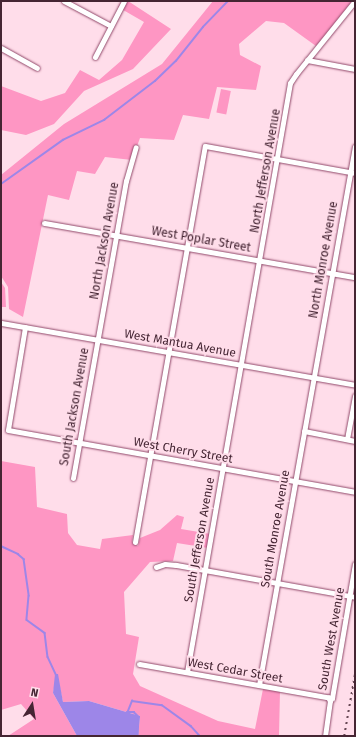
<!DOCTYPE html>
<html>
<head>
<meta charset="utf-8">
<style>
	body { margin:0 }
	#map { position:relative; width:356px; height:737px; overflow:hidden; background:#ffddea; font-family:"Fira Sans",sans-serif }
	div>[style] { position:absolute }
	.green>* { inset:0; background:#fe96c3; transform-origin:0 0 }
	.water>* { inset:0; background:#9d86e8 }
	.stream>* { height:1.5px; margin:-0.75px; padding:0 0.75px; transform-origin:0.75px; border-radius:0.75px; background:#9d86e8 }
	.roads { filter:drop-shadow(0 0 1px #91496a) drop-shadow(0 0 1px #91496a) }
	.minor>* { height:5px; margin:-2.5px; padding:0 2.5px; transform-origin:2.5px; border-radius:2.5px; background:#fff }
	.rail>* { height:1.5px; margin-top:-0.75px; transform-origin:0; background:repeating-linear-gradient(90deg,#684855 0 2px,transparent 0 6px) }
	span { translate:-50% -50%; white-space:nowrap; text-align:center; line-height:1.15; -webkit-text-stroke:4px #ffddea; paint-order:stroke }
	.street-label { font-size:12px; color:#452533 }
	.frame { position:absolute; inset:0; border:2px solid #452533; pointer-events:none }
	.north { position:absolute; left:12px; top:685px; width:40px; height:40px; -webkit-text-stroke:3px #ffddea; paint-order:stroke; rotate:12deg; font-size:11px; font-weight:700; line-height:16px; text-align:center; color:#452533 }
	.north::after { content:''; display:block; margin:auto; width:14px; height:18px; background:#452533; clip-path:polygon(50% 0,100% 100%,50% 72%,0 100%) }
</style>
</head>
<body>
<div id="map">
	<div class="green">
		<div style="clip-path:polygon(122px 1px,128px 1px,171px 29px,133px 69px,84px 91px,54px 124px,26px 135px,1px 130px,1px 86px,41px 101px,65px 93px,80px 70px,99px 80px,122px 60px,144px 22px,118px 7px)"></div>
		<div style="clip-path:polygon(213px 1px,354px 1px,316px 46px,284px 23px,266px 21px,239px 44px,240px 55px,261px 66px,256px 90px,217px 87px,209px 119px,183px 115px,174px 140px,140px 138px,132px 160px,105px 157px,95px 174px,77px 171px,69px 200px,48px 195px,23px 317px,9px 309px,8px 287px,1px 276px,1px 175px,64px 124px,162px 64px)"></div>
		<div style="left:221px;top:89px;width:10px;height:24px;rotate:11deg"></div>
		<div style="clip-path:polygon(1px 282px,5px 288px,6px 307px,1px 307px)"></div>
		<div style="clip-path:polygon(1px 461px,35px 467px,37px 507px,67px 514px,68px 533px,77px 545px,100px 549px,102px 539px,133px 535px,132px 542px,138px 546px,140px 538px,160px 530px,177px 515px,184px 517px,181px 529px,211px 534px,208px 548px,177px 543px,173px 561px,150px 562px,124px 592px,126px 634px,139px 637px,133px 674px,140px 686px,218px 721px,255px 729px,263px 689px,280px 691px,279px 736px,138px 736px,140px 716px,89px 701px,63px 702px,57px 674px,53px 693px,77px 736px,8px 736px,34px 719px,21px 704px,1px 710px)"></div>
	</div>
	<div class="water">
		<div style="clip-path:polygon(55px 674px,58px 674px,63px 702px,89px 701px,140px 716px,138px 736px,77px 736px,53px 693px)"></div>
	</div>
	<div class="stream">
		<div style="left:1px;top:184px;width:76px;rotate:-35.4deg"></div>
		<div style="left:63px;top:140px;width:46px;rotate:-26deg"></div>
		<div style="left:104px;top:120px;width:64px;rotate:-37.4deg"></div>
		<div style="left:155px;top:81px;width:29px;rotate:-44deg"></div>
		<div style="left:176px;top:61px;width:43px;rotate:-51.5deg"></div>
		<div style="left:203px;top:27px;width:36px;rotate:-46deg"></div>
		<div style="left:1px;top:546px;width:19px;rotate:25deg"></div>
		<div style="left:18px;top:554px;width:8px;rotate:40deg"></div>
		<div style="left:24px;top:559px;width:37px;rotate:82deg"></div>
		<div style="left:29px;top:596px;width:24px;rotate:95deg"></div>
		<div style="left:27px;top:620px;width:22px;rotate:36deg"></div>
		<div style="left:45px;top:633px;width:24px;rotate:83deg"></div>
		<div style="left:48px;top:657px;width:21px;rotate:65deg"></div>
		<div style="left:128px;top:711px;width:11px;rotate:-68deg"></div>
		<div style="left:132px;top:701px;width:30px;rotate:8deg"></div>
		<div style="left:162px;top:705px;width:36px;rotate:36deg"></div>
		<div style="left:191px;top:726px;width:13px;rotate:48deg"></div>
		<div style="left:127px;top:712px;width:7px"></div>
		<div style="left:134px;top:712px;width:7px;rotate:45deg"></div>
		<div style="left:139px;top:717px;width:19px;rotate:93deg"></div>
	</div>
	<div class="roads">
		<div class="minor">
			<div style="left:64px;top:1px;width:53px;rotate:28deg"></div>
			<div style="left:1px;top:48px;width:41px;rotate:29.1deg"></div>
			<div style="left:95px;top:57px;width:63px;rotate:-62.6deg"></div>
			<div style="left:307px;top:60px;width:49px;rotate:10.6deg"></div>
			<div style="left:44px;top:223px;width:316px;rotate:9.9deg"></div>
			<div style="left:1px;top:323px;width:359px;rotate:9.9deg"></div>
			<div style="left:25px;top:327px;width:104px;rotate:99.4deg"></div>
			<div style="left:8px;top:430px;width:352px;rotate:10.1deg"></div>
			<div style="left:304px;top:431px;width:52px;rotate:11.1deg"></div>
			<div style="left:347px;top:439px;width:44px;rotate:-79.5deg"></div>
			<div style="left:73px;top:478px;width:302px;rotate:-79.9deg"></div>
			<div style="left:126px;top:181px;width:35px;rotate:-74deg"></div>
			<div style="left:135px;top:542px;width:402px;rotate:-80deg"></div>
			<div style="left:205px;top:146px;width:152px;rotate:10.2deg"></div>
			<div style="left:156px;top:567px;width:9px;rotate:-18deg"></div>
			<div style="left:165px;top:564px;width:11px;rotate:5deg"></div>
			<div style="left:176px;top:565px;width:182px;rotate:10.1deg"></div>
			<div style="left:139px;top:664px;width:196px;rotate:10deg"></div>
			<div style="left:332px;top:698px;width:136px;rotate:-80.3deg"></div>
			<div style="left:187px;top:672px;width:598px;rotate:-80.08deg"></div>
			<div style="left:290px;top:83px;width:11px;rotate:-56deg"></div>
			<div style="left:296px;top:74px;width:94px;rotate:-51.1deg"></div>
			<div style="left:259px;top:685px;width:547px;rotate:-79.9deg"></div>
			<div style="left:325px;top:736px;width:35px;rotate:-82deg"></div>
			<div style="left:330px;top:701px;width:4px;rotate:-117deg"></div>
		</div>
	</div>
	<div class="rail">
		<div style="left:344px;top:736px;width:64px;rotate:-80.1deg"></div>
	</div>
	<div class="street-label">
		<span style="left:266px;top:171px;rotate:-80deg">North Jefferson Avenue</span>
		<span style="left:201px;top:240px;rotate:10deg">West Poplar Street</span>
		<span style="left:105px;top:241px;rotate:-80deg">North Jackson Avenue</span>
		<span style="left:324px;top:260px;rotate:-80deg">North Monroe Avenue</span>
		<span style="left:180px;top:344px;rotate:10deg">West Mantua Avenue</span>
		<span style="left:75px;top:407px;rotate:-80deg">South Jackson Avenue</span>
		<span style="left:183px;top:451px;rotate:10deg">West Cherry Street</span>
		<span style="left:276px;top:529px;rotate:-80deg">South Monroe Avenue</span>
		<span style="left:200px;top:540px;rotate:-80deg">South Jefferson Avenue</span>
		<span style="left:332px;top:639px;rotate:-80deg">South West Avenue</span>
		<span style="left:235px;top:671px;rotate:10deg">West Cedar Street</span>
	</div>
	<div class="frame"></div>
	<div class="north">N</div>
</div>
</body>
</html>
